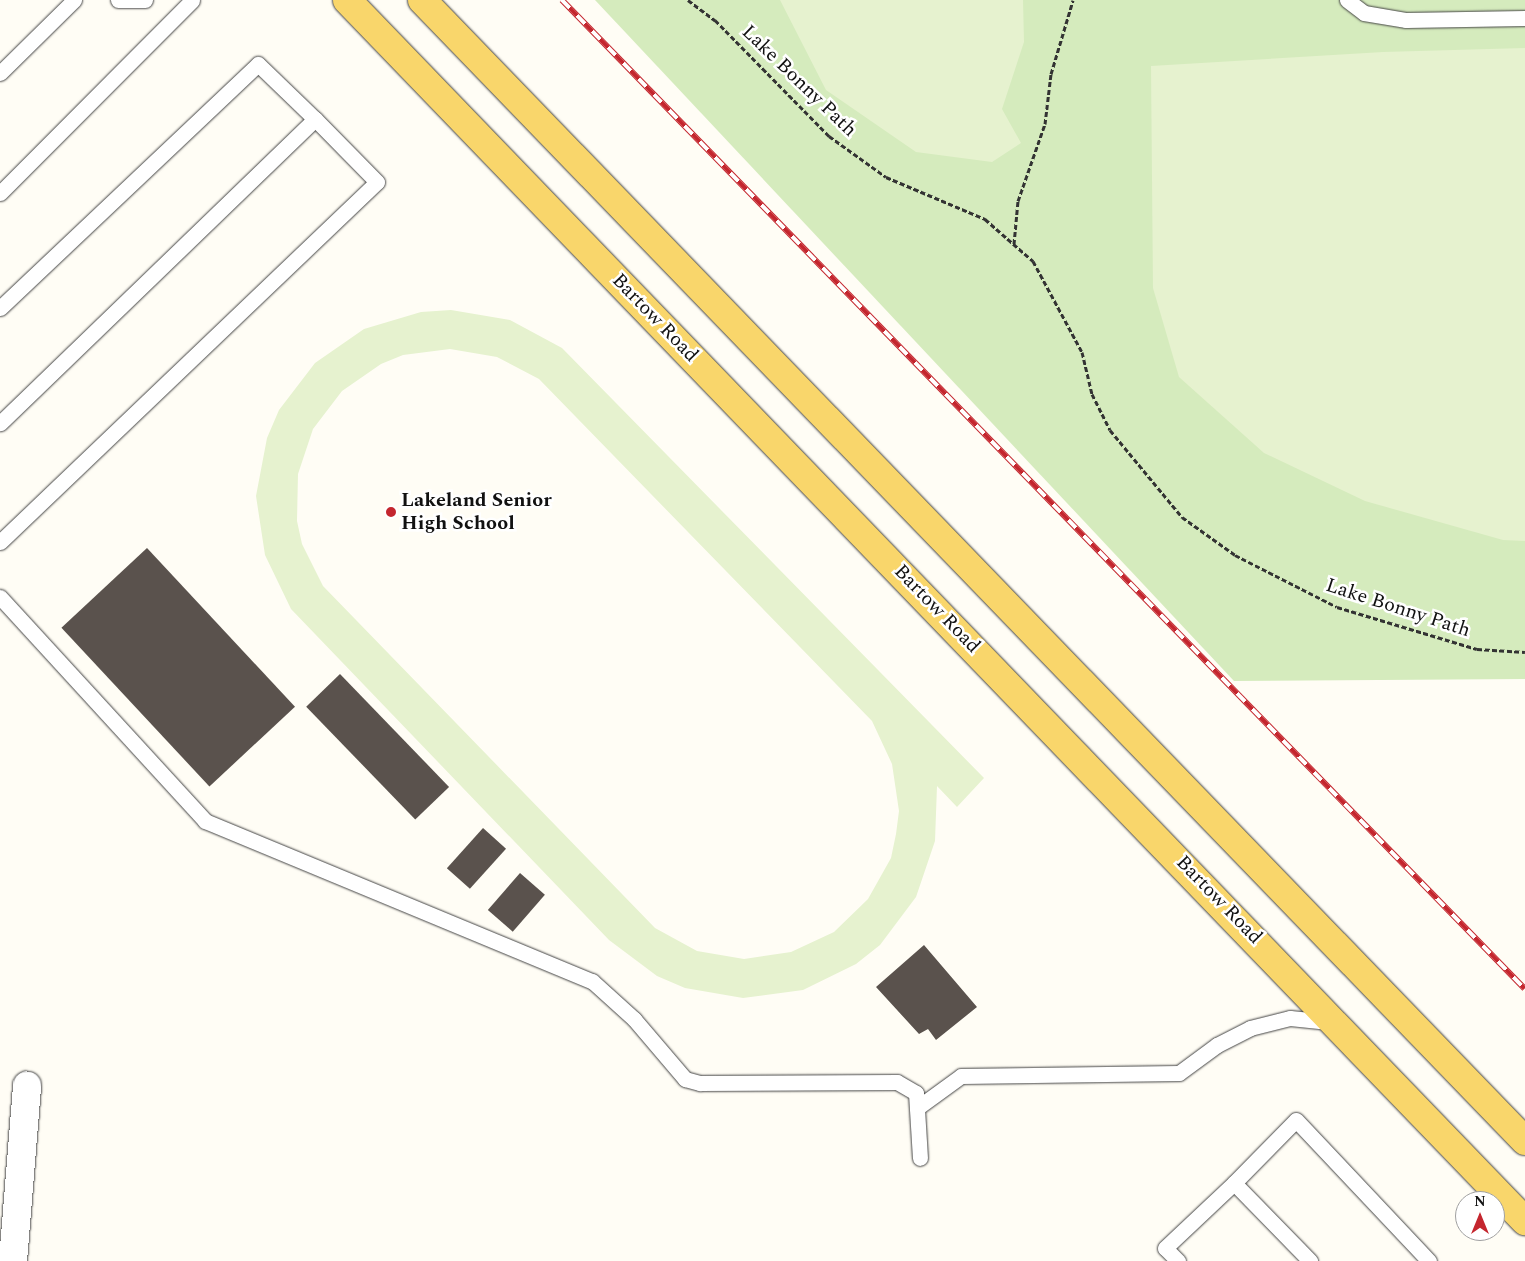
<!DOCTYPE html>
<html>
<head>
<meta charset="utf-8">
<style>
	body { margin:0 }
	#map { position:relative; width:1525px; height:1261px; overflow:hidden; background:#fffdf5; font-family:Spectral,serif }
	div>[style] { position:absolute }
	.green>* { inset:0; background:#d5ebbd }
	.pitch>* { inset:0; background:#e6f2cf }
	.building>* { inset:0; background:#5a524d; transform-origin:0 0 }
	.path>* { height:3px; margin-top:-1.5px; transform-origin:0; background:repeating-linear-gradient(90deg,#333 0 5px,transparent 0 7.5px) }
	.roads { filter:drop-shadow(0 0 1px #444) drop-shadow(0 0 1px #444) }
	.service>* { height:15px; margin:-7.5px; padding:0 7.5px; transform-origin:7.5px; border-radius:7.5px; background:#fff }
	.minor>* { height:28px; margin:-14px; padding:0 14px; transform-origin:14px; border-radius:14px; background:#fff }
	.primary>* { height:28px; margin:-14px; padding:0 14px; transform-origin:14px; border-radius:14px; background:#f9d66b }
	.rail>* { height:5.5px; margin-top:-2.75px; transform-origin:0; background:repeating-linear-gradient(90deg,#fff 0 11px,#c4262e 0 22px); box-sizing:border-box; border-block:1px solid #c4262e }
	.dots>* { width:14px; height:14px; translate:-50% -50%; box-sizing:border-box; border:2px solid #fff; border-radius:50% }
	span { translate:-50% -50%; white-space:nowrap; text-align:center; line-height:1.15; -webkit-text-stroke:5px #fff; paint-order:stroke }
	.street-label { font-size:20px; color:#111 }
	.poi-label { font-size:20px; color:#111; font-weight:700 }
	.left { translate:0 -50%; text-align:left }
	.north { position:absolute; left:1455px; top:1191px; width:50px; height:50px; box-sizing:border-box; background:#fff; border:1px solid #a0a0a0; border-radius:50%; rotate:0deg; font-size:14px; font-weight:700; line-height:20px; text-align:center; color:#111 }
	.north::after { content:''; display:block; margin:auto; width:18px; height:22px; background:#c4262e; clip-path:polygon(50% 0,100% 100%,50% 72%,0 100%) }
</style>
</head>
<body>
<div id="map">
	<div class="green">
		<div style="clip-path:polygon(595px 0,1525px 0,1525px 679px,1234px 681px)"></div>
	</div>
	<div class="pitch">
		<div style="clip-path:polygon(780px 0,1023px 0,1024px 42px,1002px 109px,1021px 143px,992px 162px,916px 152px,826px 90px)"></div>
		<div style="clip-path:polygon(1525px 48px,1525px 541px,1503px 540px,1365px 501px,1264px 453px,1179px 377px,1153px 288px,1151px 66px,1383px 52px)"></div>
		<div style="clip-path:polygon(evenodd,451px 310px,510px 320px,562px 348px,984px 778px,957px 807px,937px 786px,935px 841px,916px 897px,880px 945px,856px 964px,803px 990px,743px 998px,685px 988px,657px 976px,609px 940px,291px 609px,265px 555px,256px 496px,267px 438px,279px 410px,315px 363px,364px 329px,421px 312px,451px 310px,450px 349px,497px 357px,539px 379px,872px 721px,892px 764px,899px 811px,896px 834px,891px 858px,868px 899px,834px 932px,791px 952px,744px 959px,697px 951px,655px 928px,323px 586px,302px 544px,297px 521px,298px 474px,313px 429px,342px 391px,381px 364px,403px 355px,450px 349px)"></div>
	</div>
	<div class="building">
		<div style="left:147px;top:548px;width:217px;height:117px;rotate:47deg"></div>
		<div style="left:340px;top:674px;width:157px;height:47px;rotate:46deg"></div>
		<div style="left:483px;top:828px;width:31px;height:54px;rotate:42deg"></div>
		<div style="left:520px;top:873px;width:33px;height:49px;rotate:41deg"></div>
		<div style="clip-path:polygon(924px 945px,977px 1007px,936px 1040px,928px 1029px,919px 1034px,876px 987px)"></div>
	</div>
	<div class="path">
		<div style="left:688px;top:0;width:34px;rotate:37deg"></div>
		<div style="left:715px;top:20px;width:163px;rotate:45.5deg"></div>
		<div style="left:829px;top:136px;width:70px;rotate:35.7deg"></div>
		<div style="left:886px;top:177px;width:108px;rotate:23deg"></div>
		<div style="left:985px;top:219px;width:64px;rotate:41.2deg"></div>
		<div style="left:1033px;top:261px;width:103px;rotate:61.7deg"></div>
		<div style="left:1082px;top:352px;width:43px;rotate:76.6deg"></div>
		<div style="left:1092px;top:394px;width:40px;rotate:63.4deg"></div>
		<div style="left:1110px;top:430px;width:113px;rotate:50.4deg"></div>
		<div style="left:1182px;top:517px;width:65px;rotate:35.6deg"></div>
		<div style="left:1235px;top:555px;width:114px;rotate:27deg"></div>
		<div style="left:1337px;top:607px;width:146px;rotate:16.7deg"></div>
		<div style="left:1477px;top:649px;width:48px;rotate:3.6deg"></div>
		<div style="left:1014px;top:244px;width:43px;rotate:-84.7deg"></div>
		<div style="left:1018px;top:201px;width:82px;rotate:-70.7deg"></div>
		<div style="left:1045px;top:124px;width:50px;rotate:-83.2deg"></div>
		<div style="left:1051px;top:74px;width:77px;rotate:-73.4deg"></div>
	</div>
	<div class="roads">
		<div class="service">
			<div style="left:118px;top:0;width:27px"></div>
			<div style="left:1347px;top:0;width:21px;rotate:37deg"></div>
			<div style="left:1364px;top:13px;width:43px;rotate:9.5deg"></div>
			<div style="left:1406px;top:20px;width:119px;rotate:-1deg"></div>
			<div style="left:0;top:73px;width:104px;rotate:-44.6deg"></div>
			<div style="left:0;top:193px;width:272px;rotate:-45.1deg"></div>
			<div style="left:0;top:308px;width:355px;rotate:-43.4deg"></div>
			<div style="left:258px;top:64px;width:79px;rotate:44deg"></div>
			<div style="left:315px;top:119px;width:438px;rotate:136deg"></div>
			<div style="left:0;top:542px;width:521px;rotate:-43.68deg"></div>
			<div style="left:377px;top:182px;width:88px;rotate:-134.5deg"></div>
			<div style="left:0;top:597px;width:304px;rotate:47.5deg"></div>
			<div style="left:205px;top:821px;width:419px;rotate:22.5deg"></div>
			<div style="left:592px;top:981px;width:57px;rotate:42.1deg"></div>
			<div style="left:634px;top:1019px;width:79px;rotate:49.6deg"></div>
			<div style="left:685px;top:1079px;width:16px;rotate:15deg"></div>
			<div style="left:700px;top:1083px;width:197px;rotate:-0.3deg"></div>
			<div style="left:897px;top:1082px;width:22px;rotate:30deg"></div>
			<div style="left:916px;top:1093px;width:65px;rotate:86.5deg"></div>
			<div style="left:917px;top:1108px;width:54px;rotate:-36deg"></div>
			<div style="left:961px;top:1076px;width:218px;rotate:-0.8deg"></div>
			<div style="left:1179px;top:1073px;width:47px;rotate:-36.4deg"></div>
			<div style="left:1217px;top:1045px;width:37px;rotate:-27deg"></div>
			<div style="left:1250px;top:1028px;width:41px;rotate:-14deg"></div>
			<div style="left:1290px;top:1018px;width:39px;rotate:6deg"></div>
			<div style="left:1234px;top:1183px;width:88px;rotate:-45.5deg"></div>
			<div style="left:1296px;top:1120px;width:194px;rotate:46.7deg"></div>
			<div style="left:1178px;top:1261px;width:18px;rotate:-135deg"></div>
			<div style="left:1165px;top:1248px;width:95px;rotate:-43.3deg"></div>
			<div style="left:1234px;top:1183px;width:109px;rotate:45.7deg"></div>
		</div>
		<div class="minor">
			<div style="left:13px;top:1261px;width:176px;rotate:-85.4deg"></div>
		</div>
		<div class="primary">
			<div style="left:347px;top:0;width:1697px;rotate:46.03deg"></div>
			<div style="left:422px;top:0;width:1587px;rotate:45.97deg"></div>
		</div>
	</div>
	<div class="rail">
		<div style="left:562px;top:0;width:1380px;rotate:45.76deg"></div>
	</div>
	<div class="dots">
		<div style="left:391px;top:512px;background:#c4262e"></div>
	</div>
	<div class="street-label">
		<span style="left:799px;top:81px;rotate:44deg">Lake Bonny Path</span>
		<span style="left:655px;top:318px;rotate:46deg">Bartow Road</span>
		<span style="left:1398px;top:608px;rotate:18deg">Lake Bonny Path</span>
		<span style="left:937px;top:609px;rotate:46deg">Bartow Road</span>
		<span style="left:1219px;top:900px;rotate:46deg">Bartow Road</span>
	</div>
	<div class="poi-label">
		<span class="left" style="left:401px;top:512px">Lakeland Senior<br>High School</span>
	</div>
	<div class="north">N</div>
</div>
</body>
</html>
